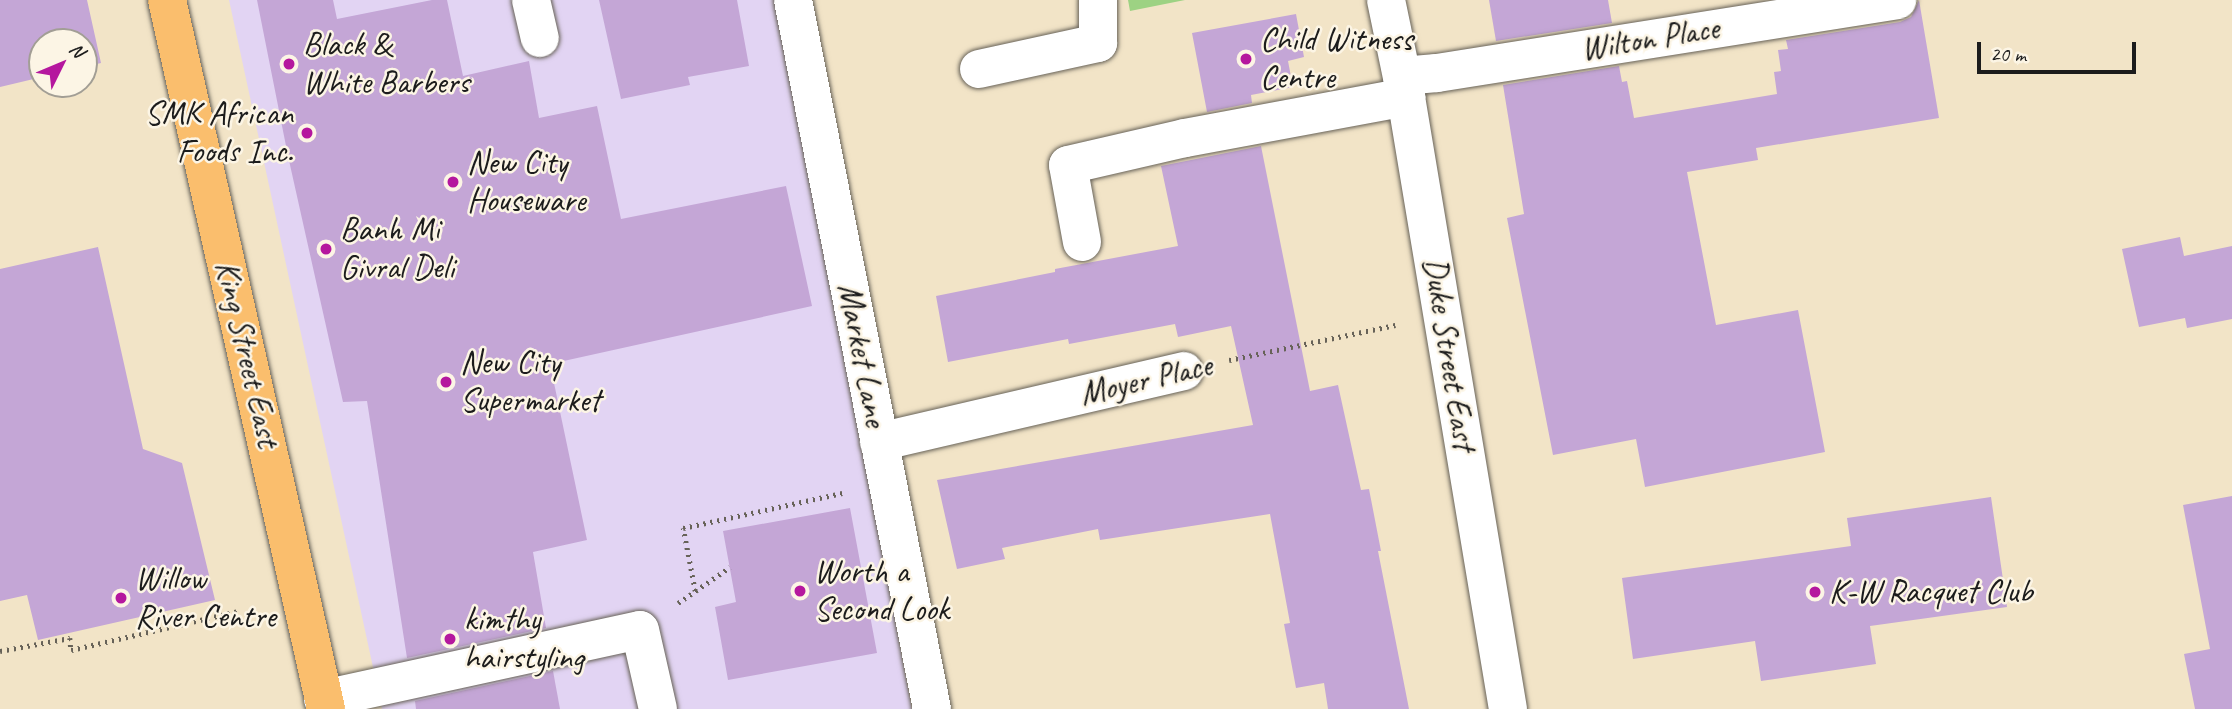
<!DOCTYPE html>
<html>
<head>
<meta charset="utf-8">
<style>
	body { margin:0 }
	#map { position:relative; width:2232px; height:709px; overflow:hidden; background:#f2e4c7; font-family:Caveat,sans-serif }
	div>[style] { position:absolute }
	.built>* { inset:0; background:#e2d4f3 }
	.green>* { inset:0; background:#9dd283 }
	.building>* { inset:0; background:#c4a6d6 }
	.path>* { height:4.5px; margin-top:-2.25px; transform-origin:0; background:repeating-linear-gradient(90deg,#676258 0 2px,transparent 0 7px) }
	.roads { filter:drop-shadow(0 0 2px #676258) drop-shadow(0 0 2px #676258) }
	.minor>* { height:38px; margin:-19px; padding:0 19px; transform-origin:19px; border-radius:19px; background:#fff }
	.major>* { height:38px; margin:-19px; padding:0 19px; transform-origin:19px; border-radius:19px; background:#fabe6d }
	.dots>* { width:19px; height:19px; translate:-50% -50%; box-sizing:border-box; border:4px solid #fcf5e5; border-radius:50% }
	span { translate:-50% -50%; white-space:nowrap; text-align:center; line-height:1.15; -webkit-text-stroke:5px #fcf5e5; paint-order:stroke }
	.street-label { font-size:33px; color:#1c1c1c }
	.poi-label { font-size:33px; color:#1c1c1c }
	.left { translate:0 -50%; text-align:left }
	.right { translate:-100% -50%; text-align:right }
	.north { position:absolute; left:28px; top:28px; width:70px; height:70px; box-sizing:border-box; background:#fcf5e5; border:2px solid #a29e95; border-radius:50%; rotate:47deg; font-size:19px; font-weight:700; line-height:28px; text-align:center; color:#1c1c1c }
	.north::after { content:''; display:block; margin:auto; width:24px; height:32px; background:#b5179e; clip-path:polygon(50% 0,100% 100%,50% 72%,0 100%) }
	.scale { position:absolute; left:1977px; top:42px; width:159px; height:32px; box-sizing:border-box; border:4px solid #1c1c1c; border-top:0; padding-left:9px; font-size:21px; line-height:24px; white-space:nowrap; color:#1c1c1c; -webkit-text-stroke:5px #fcf5e5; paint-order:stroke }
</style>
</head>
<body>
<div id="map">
	<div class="built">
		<div style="clip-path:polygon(229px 0,777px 0,912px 709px,382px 709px)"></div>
	</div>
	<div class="green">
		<div style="clip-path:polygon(1128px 0,1185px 0,1130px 11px)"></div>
	</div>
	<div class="building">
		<div style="clip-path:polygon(0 0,87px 0,101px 63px,84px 67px,84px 42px,42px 42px,42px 77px,0 87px)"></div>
		<div style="clip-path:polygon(257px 0,333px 0,337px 19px,432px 0,447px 0,463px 76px,529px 61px,539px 118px,597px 106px,621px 219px,786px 186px,812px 306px,550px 364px,587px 540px,533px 552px,546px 628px,407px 658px,367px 401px,343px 402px,288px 156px)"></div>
		<div style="clip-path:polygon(599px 0,737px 0,749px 66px,688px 77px,690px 85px,621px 99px)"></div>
		<div style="clip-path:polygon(1489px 0,1608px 0,1612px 23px,1496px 41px)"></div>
		<div style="clip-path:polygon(1919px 0,1939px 118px,1756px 148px,1758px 160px,1687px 172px,1716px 325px,1798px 310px,1825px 452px,1645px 487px,1636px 439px,1553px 455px,1507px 218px,1524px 214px,1503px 85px,1619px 66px,1622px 82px,1627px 81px,1634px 118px,1777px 94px,1774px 72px,1781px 71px,1778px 50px,1788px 49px,1786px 40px,1900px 22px,1911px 17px)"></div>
		<div style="clip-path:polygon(1296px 14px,1304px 57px,1288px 61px,1293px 87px,1251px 95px,1252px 103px,1207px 112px,1192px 33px)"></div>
		<div style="clip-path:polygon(1261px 146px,1310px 391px,1338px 385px,1361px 490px,1369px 489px,1381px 551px,1378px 551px,1409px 709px,1328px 709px,1324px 683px,1296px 688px,1284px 624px,1290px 623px,1270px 514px,1100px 540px,1098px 529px,1002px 548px,1005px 559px,957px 569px,937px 480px,1253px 425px,1231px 326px,1178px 337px,1175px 324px,1069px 344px,1068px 339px,948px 362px,936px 296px,1055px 272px,1055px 269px,1178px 246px,1161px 166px)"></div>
		<div style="clip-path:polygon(2180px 237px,2184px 256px,2232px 246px,2232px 319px,2187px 328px,2185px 318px,2139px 327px,2122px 249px)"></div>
		<div style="clip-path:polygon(98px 247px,143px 449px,182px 463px,215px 600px,38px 640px,27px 595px,0 601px,0 269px)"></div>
		<div style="clip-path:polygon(2232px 496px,2232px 709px,2195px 709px,2184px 654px,2210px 649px,2183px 505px)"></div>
		<div style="clip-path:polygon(1991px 497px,2007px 607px,1870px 626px,1876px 664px,1761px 681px,1755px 641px,1633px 659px,1622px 578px,1851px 546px,1847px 518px)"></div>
		<div style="clip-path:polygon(850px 508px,877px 653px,728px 680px,715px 607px,736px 602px,723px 531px)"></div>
		<div style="clip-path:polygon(553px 671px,560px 709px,416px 709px,415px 701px)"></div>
	</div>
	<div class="path">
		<div style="left:1229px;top:360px;width:170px;rotate:-11.9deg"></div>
		<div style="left:695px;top:591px;width:64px;rotate:-100.8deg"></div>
		<div style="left:683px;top:528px;width:163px;rotate:-12.4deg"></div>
		<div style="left:678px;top:603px;width:63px;rotate:-34.7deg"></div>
		<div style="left:0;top:651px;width:71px;rotate:-10.5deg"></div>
		<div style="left:70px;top:638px;width:12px;rotate:85deg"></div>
		<div style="left:71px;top:650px;width:171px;rotate:-13.1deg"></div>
	</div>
	<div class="roads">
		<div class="minor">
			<div style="left:531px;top:0;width:39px;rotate:77deg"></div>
			<div style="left:793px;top:0;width:722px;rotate:78.91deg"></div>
			<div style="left:1386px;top:0;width:99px;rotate:78.3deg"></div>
			<div style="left:1406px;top:97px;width:620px;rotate:80.54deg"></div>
			<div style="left:979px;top:69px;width:122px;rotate:-12.3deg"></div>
			<div style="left:1098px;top:43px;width:43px;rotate:-90deg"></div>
			<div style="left:1402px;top:76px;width:35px;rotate:-5deg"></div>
			<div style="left:1437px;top:73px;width:466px;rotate:-9deg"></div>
			<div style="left:1082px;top:242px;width:78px;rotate:-100.3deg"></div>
			<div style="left:1068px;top:165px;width:120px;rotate:-13deg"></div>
			<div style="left:1185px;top:138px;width:225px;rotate:-10.5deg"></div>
			<div style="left:879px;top:442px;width:313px;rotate:-13.1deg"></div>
			<div style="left:323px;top:699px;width:324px;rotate:-12.3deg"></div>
			<div style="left:640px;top:630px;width:81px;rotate:77.2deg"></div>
		</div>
		<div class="major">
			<div style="left:167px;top:0;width:727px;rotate:77.36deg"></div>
		</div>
	</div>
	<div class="dots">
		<div style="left:1246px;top:59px;background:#b5179e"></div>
		<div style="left:289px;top:64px;background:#b5179e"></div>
		<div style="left:307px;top:133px;background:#b5179e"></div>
		<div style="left:453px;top:182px;background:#b5179e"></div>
		<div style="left:326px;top:249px;background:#b5179e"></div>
		<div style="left:446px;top:382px;background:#b5179e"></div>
		<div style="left:800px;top:591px;background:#b5179e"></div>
		<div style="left:1815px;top:592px;background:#b5179e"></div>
		<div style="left:121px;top:598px;background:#b5179e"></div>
		<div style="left:450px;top:639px;background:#b5179e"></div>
	</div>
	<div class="street-label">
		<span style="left:1650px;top:39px;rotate:-9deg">Wilton Place</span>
		<span style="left:247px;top:354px;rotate:77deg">King Street East</span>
		<span style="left:1449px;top:354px;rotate:81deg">Duke Street East</span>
		<span style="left:862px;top:355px;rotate:79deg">Market Lane</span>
		<span style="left:1146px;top:380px;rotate:-13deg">Moyer Place</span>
	</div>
	<div class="poi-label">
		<span class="left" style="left:1260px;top:59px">Child Witness<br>Centre</span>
		<span class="left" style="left:303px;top:64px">Black &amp;<br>White Barbers</span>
		<span class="right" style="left:293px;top:133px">SMK African<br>Foods Inc.</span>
		<span class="left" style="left:467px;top:182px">New City<br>Houseware</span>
		<span class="left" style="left:340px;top:249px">Banh Mi<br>Givral Deli</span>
		<span class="left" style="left:460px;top:382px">New City<br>Supermarket</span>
		<span class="left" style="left:814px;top:591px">Worth a<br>Second Look</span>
		<span class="left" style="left:135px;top:598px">Willow<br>River Centre</span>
		<span class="left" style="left:1829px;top:592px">K-W Racquet Club</span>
		<span class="left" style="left:464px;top:639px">kimthy<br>hairstyling</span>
	</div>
	<div class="north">N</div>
	<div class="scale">20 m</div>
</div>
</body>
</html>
